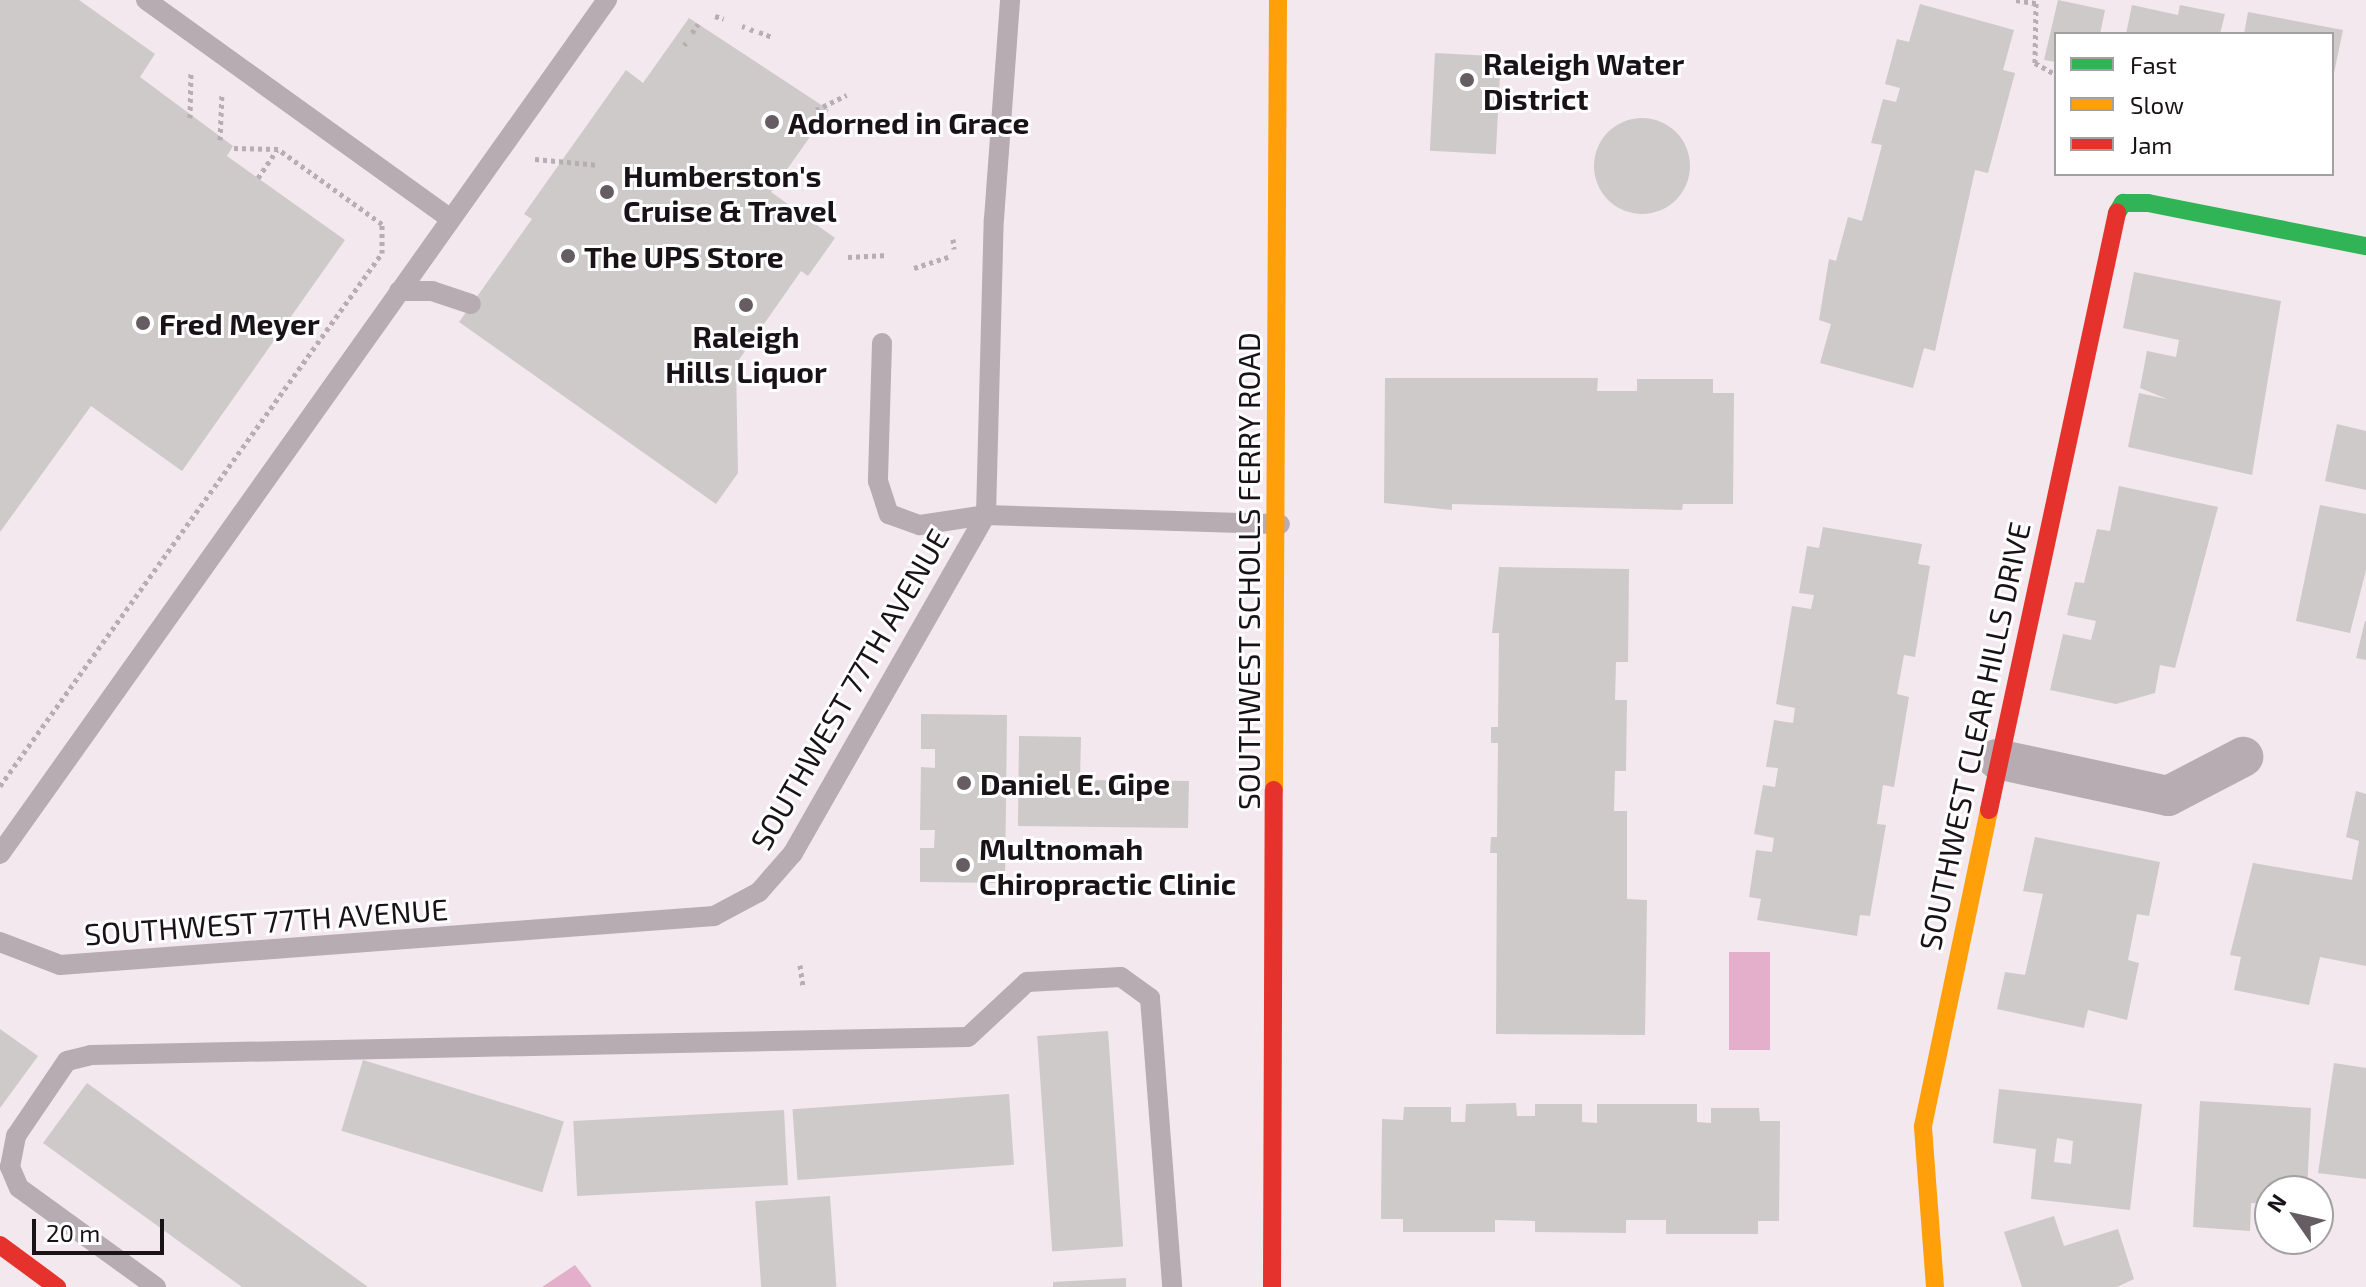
<!DOCTYPE html>
<html>
<head>
<meta charset="utf-8">
<style>
	body { margin:0 }
	#map { position:relative; width:2366px; height:1287px; overflow:hidden; background:#f2e8ed; font-family:"Exo 2",sans-serif }
	div>[style] { position:absolute }
	.water>* { inset:0; background:#e3afcb; transform-origin:0 0 }
	.building>* { inset:0; background:#cecac9; transform-origin:0 0 }
	.round { border-radius:50% }
	.path>* { height:5px; margin-top:-2.5px; transform-origin:0; background:repeating-linear-gradient(90deg,#b6aeb2 0 4px,transparent 0 8px) }
	.lane>* { height:20px; margin:-10px; padding:0 10px; transform-origin:10px; border-radius:10px; background:#b6acb1 }
	.street>* { height:40px; margin:-20px; padding:0 20px; transform-origin:20px; border-radius:20px; background:#b6acb1 }
	.fast>* { height:18px; margin:-9px; padding:0 9px; transform-origin:9px; border-radius:9px; background:#30b455 }
	.slow>* { height:18px; margin:-9px; padding:0 9px; transform-origin:9px; border-radius:9px; background:#ff9f0a }
	.jam>* { height:18px; margin:-9px; padding:0 9px; transform-origin:9px; border-radius:9px; background:#e5322d }
	.dots>* { width:22px; height:22px; translate:-50% -50%; box-sizing:border-box; border:4px solid #fff; border-radius:50% }
	span { translate:-50% -50%; white-space:nowrap; text-align:center; line-height:1.15; -webkit-text-stroke:6px #fff; paint-order:stroke }
	.poi-label { font-size:30px; color:#191216; font-weight:700 }
	.left { translate:0 -50%; text-align:left }
	.street-label { font-size:30px; color:#191216 }
	.legend { position:absolute; left:2054px; top:32px; width:280px; height:144px; box-sizing:border-box; background:#fff; border:2px solid #a3a0a2; margin:0; padding:10px 14px; list-style:none; font-size:24px; color:#191216 }
	.legend li { display:flex; align-items:center; gap:16px; height:40px }
	.legend b { width:40px; border:2px solid #a3a0a2 }
	.north { position:absolute; left:2254px; top:1175px; width:80px; height:80px; box-sizing:border-box; background:#fff; border:2px solid #a3a0a2; border-radius:50%; rotate:304deg; font-size:22px; font-weight:700; line-height:32px; text-align:center; color:#191216 }
	.north::after { content:''; display:block; margin:auto; width:28px; height:36px; background:#655d61; clip-path:polygon(50% 0,100% 100%,50% 72%,0 100%) }
	.scale { position:absolute; left:32px; top:1219px; width:132px; height:36px; box-sizing:border-box; border:4px solid #191216; border-top:0; padding-left:10px; font-size:24px; line-height:28px; white-space:nowrap; color:#191216; -webkit-text-stroke:6px #fff; paint-order:stroke }
</style>
</head>
<body>
<div id="map">
	<div class="water">
		<div style="left:1729px;top:952px;width:41px;height:98px"></div>
		<div style="clip-path:polygon(575px 1265px,592px 1287px,542px 1287px)"></div>
	</div>
	<div class="building">
		<div style="clip-path:polygon(0 0,79px 0,155px 54px,140px 77px,233px 146px,227px 156px,345px 240px,182px 471px,91px 406px,0 532px)"></div>
		<div style="clip-path:polygon(2058px 0,2105px 10px,2100px 34px,2056px 34px,2056px 62px,2044px 60px)"></div>
		<div style="clip-path:polygon(1920px 4px,2014px 30px,2003px 70px,2015px 73px,1988px 173px,1975px 170px,1935px 351px,1924px 348px,1913px 388px,1820px 363px,1831px 324px,1819px 320px,1829px 259px,1836px 261px,1848px 217px,1862px 221px,1882px 145px,1871px 143px,1883px 99px,1896px 102px,1900px 88px,1885px 84px,1897px 39px,1909px 42px)"></div>
		<div style="clip-path:polygon(2132px 5px,2178px 15px,2180px 5px,2225px 14px,2220px 34px,2126px 34px)"></div>
		<div style="clip-path:polygon(2248px 12px,2343px 30px,2333px 78px,2332px 34px,2244px 34px)"></div>
		<div style="clip-path:polygon(689px 18px,829px 110px,771px 192px,835px 238px,808px 276px,801px 271px,736px 364px,738px 473px,716px 504px,459px 322px,532px 219px,524px 214px,626px 70px,643px 83px)"></div>
		<div style="left:1435px;top:53px;width:66px;height:98px;rotate:3deg"></div>
		<div class="round" style="left:1594px;top:118px;width:96px;height:96px"></div>
		<div style="clip-path:polygon(2134px 272px,2281px 301px,2252px 475px,2128px 447px,2139px 393px,2167px 399px,2140px 388px,2147px 351px,2176px 357px,2179px 340px,2123px 328px)"></div>
		<div style="clip-path:polygon(1385px 378px,1598px 378px,1597px 391px,1637px 391px,1637px 379px,1713px 379px,1713px 393px,1734px 393px,1733px 504px,1683px 504px,1682px 510px,1452px 504px,1452px 510px,1384px 503px)"></div>
		<div style="clip-path:polygon(2337px 424px,2366px 431px,2366px 490px,2325px 481px)"></div>
		<div style="clip-path:polygon(2119px 486px,2218px 507px,2175px 668px,2160px 665px,2155px 693px,2116px 704px,2050px 690px,2063px 634px,2091px 640px,2096px 621px,2067px 615px,2075px 582px,2084px 583px,2097px 529px,2110px 531px)"></div>
		<div style="clip-path:polygon(2320px 505px,2366px 514px,2366px 570px,2350px 633px,2296px 621px)"></div>
		<div style="clip-path:polygon(1823px 527px,1922px 544px,1918px 564px,1930px 566px,1915px 657px,1904px 655px,1897px 694px,1909px 697px,1894px 787px,1883px 785px,1877px 824px,1886px 825px,1870px 916px,1860px 915px,1857px 936px,1757px 920px,1761px 899px,1749px 897px,1756px 850px,1772px 852px,1774px 838px,1754px 834px,1763px 785px,1775px 787px,1778px 768px,1766px 767px,1774px 720px,1793px 723px,1795px 708px,1776px 704px,1792px 606px,1811px 609px,1814px 595px,1799px 593px,1807px 546px,1819px 548px)"></div>
		<div style="clip-path:polygon(1499px 567px,1629px 569px,1628px 662px,1616px 662px,1615px 700px,1627px 700px,1626px 771px,1615px 771px,1614px 811px,1627px 811px,1627px 899px,1647px 900px,1645px 1035px,1496px 1034px,1497px 853px,1490px 853px,1491px 837px,1497px 837px,1498px 743px,1491px 743px,1491px 727px,1498px 727px,1499px 633px,1492px 633px)"></div>
		<div style="clip-path:polygon(2365px 621px,2366px 621px,2366px 660px,2356px 658px)"></div>
		<div style="clip-path:polygon(921px 714px,1007px 715px,1005px 883px,920px 882px,920px 848px,934px 848px,935px 830px,920px 830px,921px 767px,935px 768px,935px 749px,921px 749px)"></div>
		<div style="clip-path:polygon(1019px 736px,1081px 737px,1080px 780px,1189px 781px,1188px 828px,1018px 826px)"></div>
		<div style="clip-path:polygon(2356px 791px,2366px 794px,2366px 966px,2320px 957px,2309px 1005px,2234px 990px,2241px 957px,2230px 955px,2253px 863px,2352px 880px,2359px 841px,2346px 837px)"></div>
		<div style="clip-path:polygon(2035px 837px,2160px 862px,2149px 916px,2137px 914px,2128px 960px,2139px 963px,2127px 1020px,2088px 1010px,2084px 1028px,1997px 1009px,2005px 972px,2025px 975px,2043px 894px,2023px 891px)"></div>
		<div style="clip-path:polygon(0 1029px,38px 1056px,0 1108px)"></div>
		<div style="left:1108px;top:1031px;width:216px;height:71px;rotate:86deg"></div>
		<div style="left:363px;top:1060px;width:210px;height:74px;rotate:17deg"></div>
		<div style="clip-path:polygon(2334px 1063px,2366px 1068px,2366px 1179px,2318px 1173px)"></div>
		<div style="clip-path:polygon(87px 1083px,368px 1287px,242px 1287px,43px 1143px)"></div>
		<div style="clip-path:polygon(evenodd,1999px 1089px,2142px 1104px,2130px 1210px,2031px 1199px,2036px 1149px,1993px 1143px,1999px 1089px,2057px 1138px,2073px 1141px,2071px 1164px,2054px 1162px,2057px 1138px)"></div>
		<div style="left:1009px;top:1094px;width:71px;height:217px;rotate:86deg"></div>
		<div style="clip-path:polygon(2200px 1101px,2311px 1108px,2307px 1191px,2270px 1191px,2270px 1204px,2251px 1203px,2250px 1231px,2193px 1227px)"></div>
		<div style="clip-path:polygon(1516px 1103px,1517px 1116px,1535px 1116px,1535px 1104px,1582px 1104px,1582px 1122px,1597px 1123px,1597px 1104px,1697px 1104px,1697px 1122px,1711px 1123px,1711px 1108px,1759px 1108px,1760px 1121px,1780px 1121px,1779px 1221px,1758px 1221px,1758px 1234px,1666px 1234px,1666px 1220px,1626px 1220px,1626px 1233px,1535px 1232px,1535px 1221px,1495px 1220px,1495px 1232px,1403px 1232px,1403px 1219px,1381px 1219px,1382px 1119px,1403px 1120px,1404px 1107px,1451px 1107px,1451px 1122px,1465px 1122px,1466px 1104px)"></div>
		<div style="left:784px;top:1110px;width:75px;height:211px;rotate:87deg"></div>
		<div style="left:830px;top:1196px;width:91px;height:75px;rotate:86deg"></div>
		<div style="clip-path:polygon(2054px 1216px,2064px 1246px,2118px 1229px,2134px 1279px,2117px 1287px,2022px 1287px,2004px 1232px)"></div>
		<div style="clip-path:polygon(1126px 1278px,1126px 1287px,1053px 1287px,1053px 1282px)"></div>
	</div>
	<div class="path">
		<div style="left:2016px;top:0;width:20px;rotate:9deg"></div>
		<div style="left:2036px;top:3px;width:60px;rotate:91deg"></div>
		<div style="left:2035px;top:63px;width:23px;rotate:29deg"></div>
		<div style="left:715px;top:16px;width:9px;rotate:18deg"></div>
		<div style="left:742px;top:26px;width:3px;rotate:18deg"></div>
		<div style="left:750px;top:29px;width:4px;rotate:27deg"></div>
		<div style="left:759px;top:32px;width:14px;rotate:21deg"></div>
		<div style="left:692px;top:33px;width:11px;rotate:-56deg"></div>
		<div style="left:684px;top:45px;width:3px;rotate:-45deg"></div>
		<div style="left:816px;top:110px;width:34px;rotate:-26deg"></div>
		<div style="left:190px;top:118px;width:47px;rotate:-88.8deg"></div>
		<div style="left:220px;top:140px;width:47px;rotate:-87.6deg"></div>
		<div style="left:535px;top:159px;width:64px;rotate:5.4deg"></div>
		<div style="left:258px;top:178px;width:34px;rotate:-56deg"></div>
		<div style="left:953px;top:239px;width:10px;rotate:84deg"></div>
		<div style="left:848px;top:257px;width:40px;rotate:-2.9deg"></div>
		<div style="left:914px;top:268px;width:36px;rotate:-18deg"></div>
		<div style="left:0;top:786px;width:656px;rotate:-54.37deg"></div>
		<div style="left:382px;top:253px;width:29px;rotate:-90deg"></div>
		<div style="left:382px;top:224px;width:128px;rotate:-144.2deg"></div>
		<div style="left:278px;top:149px;width:46px;rotate:-178.8deg"></div>
		<div style="left:800px;top:965px;width:21px;rotate:82deg"></div>
	</div>
	<div class="lane">
		<div style="left:146px;top:0;width:375px;rotate:35.7deg"></div>
		<div style="left:399px;top:291px;width:33px"></div>
		<div style="left:432px;top:291px;width:41px;rotate:18.4deg"></div>
		<div style="left:882px;top:343px;width:138px;rotate:91.7deg"></div>
		<div style="left:878px;top:481px;width:35px;rotate:72deg"></div>
		<div style="left:889px;top:514px;width:33px;rotate:20deg"></div>
		<div style="left:920px;top:525px;width:67px;rotate:-8.6deg"></div>
		<div style="left:986px;top:515px;width:296px;rotate:-88.5deg"></div>
		<div style="left:994px;top:219px;width:220px;rotate:-85.8deg"></div>
		<div style="left:0;top:854px;width:1048px;rotate:-54.6deg"></div>
		<div style="left:0;top:942px;width:64px;rotate:21deg"></div>
		<div style="left:60px;top:965px;width:656px;rotate:-4.28deg"></div>
		<div style="left:714px;top:916px;width:51px;rotate:-28.1deg"></div>
		<div style="left:759px;top:892px;width:52px;rotate:-48.9deg"></div>
		<div style="left:793px;top:853px;width:389px;rotate:-60.3deg"></div>
		<div style="left:986px;top:515px;width:294px;rotate:1.8deg"></div>
		<div style="left:156px;top:1287px;width:169px;rotate:-144.1deg"></div>
		<div style="left:19px;top:1188px;width:23px;rotate:-113deg"></div>
		<div style="left:10px;top:1167px;width:32px;rotate:-79deg"></div>
		<div style="left:16px;top:1136px;width:91px;rotate:-55.8deg"></div>
		<div style="left:67px;top:1061px;width:25px;rotate:-14deg"></div>
		<div style="left:91px;top:1055px;width:877px;rotate:-1.18deg"></div>
		<div style="left:968px;top:1037px;width:81px;rotate:-43deg"></div>
		<div style="left:1027px;top:982px;width:94px;rotate:-3deg"></div>
		<div style="left:1121px;top:977px;width:36px;rotate:36deg"></div>
		<div style="left:1150px;top:998px;width:290px;rotate:85.6deg"></div>
	</div>
	<div class="street">
		<div style="left:1997px;top:759px;width:175px;rotate:12.2deg"></div>
		<div style="left:2168px;top:796px;width:85px;rotate:-27.5deg"></div>
	</div>
	<div class="fast">
		<div style="left:2117px;top:213px;width:12px;rotate:-59deg"></div>
		<div style="left:2123px;top:203px;width:25px"></div>
		<div style="left:2148px;top:203px;width:222px;rotate:11.2deg"></div>
	</div>
	<div class="slow">
		<div style="left:1274px;top:790px;width:790px;rotate:-89.71deg"></div>
		<div style="left:1935px;top:1287px;width:161px;rotate:-94.3deg"></div>
		<div style="left:1923px;top:1126px;width:323px;rotate:-78.2deg"></div>
	</div>
	<div class="jam">
		<div style="left:1989px;top:810px;width:611px;rotate:-77.9deg"></div>
		<div style="left:0;top:1245px;width:71px;rotate:36.4deg"></div>
		<div style="left:1272px;top:1287px;width:497px;rotate:-89.8deg"></div>
	</div>
	<div class="dots">
		<div style="left:1467px;top:80px;background:#655d61"></div>
		<div style="left:772px;top:122px;background:#655d61"></div>
		<div style="left:607px;top:192px;background:#655d61"></div>
		<div style="left:568px;top:256px;background:#655d61"></div>
		<div style="left:746px;top:305px;background:#655d61"></div>
		<div style="left:143px;top:323px;background:#655d61"></div>
		<div style="left:964px;top:783px;background:#655d61"></div>
		<div style="left:963px;top:865px;background:#655d61"></div>
	</div>
	<div class="poi-label">
		<span class="left" style="left:1483px;top:80px">Raleigh Water<br>District</span>
		<span class="left" style="left:788px;top:122px">Adorned in Grace</span>
		<span class="left" style="left:623px;top:192px">Humberston's<br>Cruise &amp; Travel</span>
		<span class="left" style="left:584px;top:256px">The UPS Store</span>
		<span class="left" style="left:159px;top:323px">Fred Meyer</span>
		<span style="left:746px;top:353px">Raleigh<br>Hills Liquor</span>
		<span class="left" style="left:980px;top:783px">Daniel E. Gipe</span>
		<span class="left" style="left:979px;top:865px">Multnomah<br>Chiropractic Clinic</span>
	</div>
	<div class="street-label">
		<span style="left:1248px;top:571px;rotate:-90deg">SOUTHWEST SCHOLLS FERRY ROAD</span>
		<span style="left:849px;top:689px;rotate:-60deg">SOUTHWEST 77TH AVENUE</span>
		<span style="left:1974px;top:736px;rotate:-78deg">SOUTHWEST CLEAR HILLS DRIVE</span>
		<span style="left:266px;top:921px;rotate:-4deg">SOUTHWEST 77TH AVENUE</span>
	</div>
	<ul class="legend">
	<li><b style="height:10px;background:#30b455"></b>Fast</li>
	<li><b style="height:10px;background:#ff9f0a"></b>Slow</li>
	<li><b style="height:10px;background:#e5322d"></b>Jam</li>
	</ul>
	<div class="north">N</div>
	<div class="scale">20 m</div>
</div>
</body>
</html>
